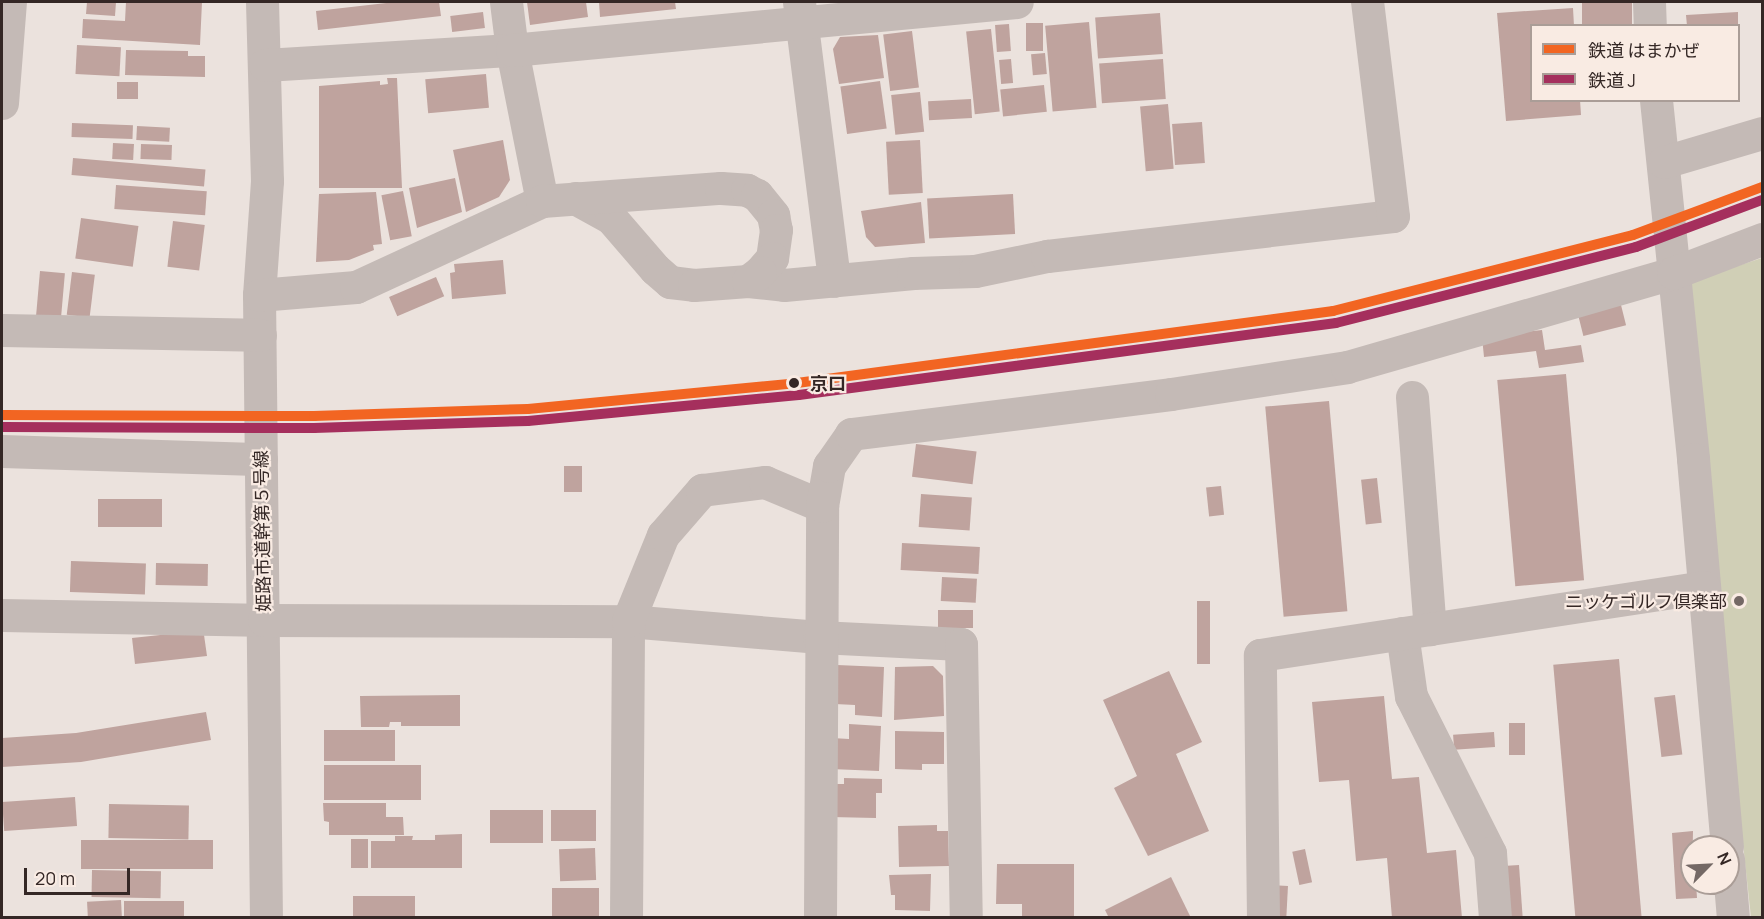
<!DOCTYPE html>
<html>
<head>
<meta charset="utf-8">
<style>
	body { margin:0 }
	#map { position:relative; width:1764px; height:919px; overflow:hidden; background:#ebe2dd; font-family:Manrope,"Noto Sans JP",sans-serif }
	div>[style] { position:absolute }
	.green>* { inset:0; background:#d0cfb6 }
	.building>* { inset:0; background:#bfa39e; transform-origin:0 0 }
	.minor>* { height:33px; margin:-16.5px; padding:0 16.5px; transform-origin:16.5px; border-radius:16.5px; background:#c4bab6 }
	.rail-1>* { height:10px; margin:-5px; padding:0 5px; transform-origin:5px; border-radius:5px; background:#f26522 }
	.rail-2>* { height:10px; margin:-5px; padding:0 5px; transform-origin:5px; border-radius:5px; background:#a52f5d }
	.dots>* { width:16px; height:16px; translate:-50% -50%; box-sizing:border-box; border:3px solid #f9ebe3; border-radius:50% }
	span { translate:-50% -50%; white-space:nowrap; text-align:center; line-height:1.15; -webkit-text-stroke:4.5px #f9ebe3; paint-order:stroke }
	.stop-label { font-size:18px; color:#342725; font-weight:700 }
	.left { translate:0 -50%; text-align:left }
	.street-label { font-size:18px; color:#342725 }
	.poi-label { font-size:18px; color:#342725 }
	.right { translate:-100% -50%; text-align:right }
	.frame { position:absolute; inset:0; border:3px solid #342725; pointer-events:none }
	.legend { position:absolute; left:1530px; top:24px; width:210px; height:78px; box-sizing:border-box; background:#f9ebe3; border:2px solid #aa9d97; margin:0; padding:8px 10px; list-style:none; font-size:18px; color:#342725 }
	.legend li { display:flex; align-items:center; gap:12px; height:30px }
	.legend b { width:30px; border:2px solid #aa9d97 }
	.north { position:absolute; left:1680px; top:835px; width:60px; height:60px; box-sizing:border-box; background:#f9ebe3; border:2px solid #aa9d97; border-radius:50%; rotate:66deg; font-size:16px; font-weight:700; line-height:24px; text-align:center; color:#342725 }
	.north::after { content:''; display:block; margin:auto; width:21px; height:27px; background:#746865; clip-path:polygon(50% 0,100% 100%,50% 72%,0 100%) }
	.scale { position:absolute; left:24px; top:868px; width:106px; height:27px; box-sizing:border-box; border:3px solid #342725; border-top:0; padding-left:8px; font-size:18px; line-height:21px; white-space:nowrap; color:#342725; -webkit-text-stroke:4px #f9ebe3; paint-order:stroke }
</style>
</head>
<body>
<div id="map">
	<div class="green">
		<div style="clip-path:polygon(1762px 258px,1762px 917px,1751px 917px,1682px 284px)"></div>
	</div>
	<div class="building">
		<div style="clip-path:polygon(87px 2px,116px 2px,115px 16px,86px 14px)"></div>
		<div style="clip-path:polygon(126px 2px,202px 2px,200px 45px,82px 38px,83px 19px,125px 21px)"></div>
		<div style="clip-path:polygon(395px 2px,439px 2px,441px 16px,318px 30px,316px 11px)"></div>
		<div style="clip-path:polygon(527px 2px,586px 2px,588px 17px,530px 25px)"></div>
		<div style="clip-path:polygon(599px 2px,675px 2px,676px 9px,600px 17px)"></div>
		<div style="left:1582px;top:2px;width:50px;height:24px"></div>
		<div style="clip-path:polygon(1573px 8px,1574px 26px,1532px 26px,1532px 100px,1580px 100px,1581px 115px,1506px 121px,1497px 13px)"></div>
		<div style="left:483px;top:12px;width:16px;height:33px;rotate:83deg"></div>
		<div style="clip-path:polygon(1738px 12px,1738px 26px,1687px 26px,1686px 15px)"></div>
		<div style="left:1160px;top:13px;width:41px;height:65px;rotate:86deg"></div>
		<div style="left:1089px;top:22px;width:86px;height:44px;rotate:85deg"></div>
		<div style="left:1026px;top:23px;width:17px;height:28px"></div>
		<div style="left:1009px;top:24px;width:27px;height:14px;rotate:86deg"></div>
		<div style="left:991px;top:29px;width:83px;height:25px;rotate:84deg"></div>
		<div style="left:912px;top:31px;width:57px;height:29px;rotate:83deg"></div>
		<div style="clip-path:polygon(878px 35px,884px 78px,839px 84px,833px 49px,840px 37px)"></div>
		<div style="left:77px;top:45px;width:44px;height:29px;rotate:3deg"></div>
		<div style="clip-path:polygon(126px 50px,188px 51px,188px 56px,205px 56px,205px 77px,125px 75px)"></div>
		<div style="left:1045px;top:53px;width:21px;height:14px;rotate:85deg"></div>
		<div style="left:1011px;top:59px;width:24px;height:12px;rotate:85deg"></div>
		<div style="left:1163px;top:59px;width:40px;height:64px;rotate:86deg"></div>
		<div style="left:486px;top:74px;width:34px;height:61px;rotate:85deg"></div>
		<div style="clip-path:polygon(387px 78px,397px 78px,402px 188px,319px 188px,319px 86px,380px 81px,380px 85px,388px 84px)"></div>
		<div style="left:880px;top:81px;width:48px;height:40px;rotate:82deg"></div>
		<div style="left:117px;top:82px;width:21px;height:17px"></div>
		<div style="left:1044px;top:85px;width:27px;height:44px;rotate:84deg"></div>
		<div style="left:920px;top:92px;width:40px;height:29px;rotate:84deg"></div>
		<div style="left:971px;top:99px;width:19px;height:43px;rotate:87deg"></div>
		<div style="left:1168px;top:104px;width:65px;height:28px;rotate:85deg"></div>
		<div style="left:1202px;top:122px;width:41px;height:30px;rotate:86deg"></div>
		<div style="left:72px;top:123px;width:61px;height:14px;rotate:2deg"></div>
		<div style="left:137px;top:126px;width:33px;height:14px;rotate:3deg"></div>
		<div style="clip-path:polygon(503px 140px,510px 180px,499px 197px,466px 212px,453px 150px)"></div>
		<div style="left:920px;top:140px;width:53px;height:34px;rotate:87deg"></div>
		<div style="left:113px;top:143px;width:21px;height:16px;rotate:3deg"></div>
		<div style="left:141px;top:144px;width:31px;height:15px;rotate:2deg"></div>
		<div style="left:73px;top:158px;width:133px;height:17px;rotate:5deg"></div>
		<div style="clip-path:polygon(455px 178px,462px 212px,417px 228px,409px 188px)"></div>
		<div style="left:116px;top:185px;width:91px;height:24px;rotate:4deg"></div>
		<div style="left:403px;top:191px;width:46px;height:22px;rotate:79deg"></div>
		<div style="clip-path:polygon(376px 192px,382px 244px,373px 245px,374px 250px,349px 260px,316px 262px,319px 194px)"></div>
		<div style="left:1013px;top:194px;width:40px;height:86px;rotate:87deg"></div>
		<div style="clip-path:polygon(921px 202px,925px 243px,875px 247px,866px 237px,861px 211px)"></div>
		<div style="left:81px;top:218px;width:58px;height:41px;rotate:8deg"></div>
		<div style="left:173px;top:221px;width:32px;height:46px;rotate:7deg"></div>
		<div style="clip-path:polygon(503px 260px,506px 294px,452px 299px,450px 273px,455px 272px,454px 264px)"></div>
		<div style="left:40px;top:271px;width:25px;height:45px;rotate:5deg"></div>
		<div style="left:72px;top:272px;width:23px;height:43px;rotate:7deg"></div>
		<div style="left:436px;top:277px;width:21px;height:51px;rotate:67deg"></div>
		<div style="left:1620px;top:301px;width:25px;height:44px;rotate:76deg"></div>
		<div style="clip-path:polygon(1542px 330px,1545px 350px,1581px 345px,1584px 362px,1539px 368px,1536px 351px,1484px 357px,1482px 337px)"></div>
		<div style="left:1566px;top:374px;width:207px;height:69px;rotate:85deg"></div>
		<div style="left:1329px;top:401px;width:211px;height:64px;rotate:85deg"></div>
		<div style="left:916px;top:444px;width:61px;height:33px;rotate:7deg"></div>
		<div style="left:564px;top:466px;width:18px;height:26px"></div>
		<div style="left:1377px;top:478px;width:45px;height:16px;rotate:84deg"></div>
		<div style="left:1221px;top:486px;width:29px;height:15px;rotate:84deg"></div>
		<div style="left:921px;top:494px;width:51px;height:33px;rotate:4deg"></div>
		<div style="left:162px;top:499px;width:28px;height:64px;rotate:90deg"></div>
		<div style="left:902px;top:543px;width:78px;height:27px;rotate:3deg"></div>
		<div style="left:71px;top:561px;width:75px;height:31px;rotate:2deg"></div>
		<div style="left:156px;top:563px;width:52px;height:22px;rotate:1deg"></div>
		<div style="left:942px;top:577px;width:35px;height:24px;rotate:3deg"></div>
		<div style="left:1197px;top:601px;width:13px;height:63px"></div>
		<div style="left:938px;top:610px;width:35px;height:18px"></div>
		<div style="clip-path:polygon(179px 633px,204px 635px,207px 656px,135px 664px,132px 638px)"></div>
		<div style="left:1619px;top:659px;width:260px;height:66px;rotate:85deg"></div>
		<div style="clip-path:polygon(837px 665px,884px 667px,882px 717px,855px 715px,855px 705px,835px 704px)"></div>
		<div style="clip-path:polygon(933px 666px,943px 676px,944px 716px,894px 720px,895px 667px)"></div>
		<div style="clip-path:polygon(1169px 671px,1202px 742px,1176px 754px,1209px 831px,1148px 856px,1114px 788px,1137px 776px,1103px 700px)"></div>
		<div style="clip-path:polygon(460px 695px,460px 726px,401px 726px,401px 722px,390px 722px,389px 727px,361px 727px,360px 696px)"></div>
		<div style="left:1675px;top:695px;width:60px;height:21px;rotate:83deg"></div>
		<div style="clip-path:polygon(1384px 696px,1392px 779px,1419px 777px,1427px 853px,1456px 850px,1462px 918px,1392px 918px,1387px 858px,1356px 861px,1349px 780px,1319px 782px,1312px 702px)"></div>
		<div style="clip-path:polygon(206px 712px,211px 740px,81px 762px,2px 767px,2px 738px,76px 733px)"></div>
		<div style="left:1509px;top:723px;width:16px;height:32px"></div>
		<div style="clip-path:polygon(849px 724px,881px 726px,879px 771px,831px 769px,832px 738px,849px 739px)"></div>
		<div style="left:395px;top:730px;width:31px;height:71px;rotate:90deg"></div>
		<div style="clip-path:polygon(895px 731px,944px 732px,944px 764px,922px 764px,922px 770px,895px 769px)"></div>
		<div style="left:1494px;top:732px;width:15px;height:41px;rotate:86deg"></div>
		<div style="left:324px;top:765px;width:97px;height:35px"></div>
		<div style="clip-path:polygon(844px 778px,882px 779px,882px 793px,876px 793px,876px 818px,831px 817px,835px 784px,844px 784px)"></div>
		<div style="left:75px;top:797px;width:29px;height:73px;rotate:86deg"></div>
		<div style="clip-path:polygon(323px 803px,386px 803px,386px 817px,403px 817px,404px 835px,329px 835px,329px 822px,324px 821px)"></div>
		<div style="left:109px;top:804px;width:80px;height:34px;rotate:1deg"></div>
		<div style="left:490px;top:810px;width:53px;height:33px"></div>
		<div style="left:551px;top:810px;width:45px;height:31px"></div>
		<div style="clip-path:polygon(937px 825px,937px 831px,948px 831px,949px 866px,899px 867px,898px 826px)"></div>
		<div style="clip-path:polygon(1693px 831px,1692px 883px,1696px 883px,1697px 898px,1676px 899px,1672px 833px)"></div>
		<div style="clip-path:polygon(462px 834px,462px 868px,371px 868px,371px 841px,395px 841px,395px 836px,413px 836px,412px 840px,435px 840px,435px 835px)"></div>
		<div style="left:351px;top:839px;width:17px;height:29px"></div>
		<div style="left:81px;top:840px;width:132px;height:29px"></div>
		<div style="left:595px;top:848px;width:32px;height:36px;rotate:88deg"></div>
		<div style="left:1305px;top:849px;width:34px;height:13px;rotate:78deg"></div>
		<div style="clip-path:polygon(997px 864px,1074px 864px,1074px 918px,1022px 918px,1022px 904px,996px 904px)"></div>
		<div style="left:1519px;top:865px;width:53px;height:16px;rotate:86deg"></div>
		<div style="left:92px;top:870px;width:69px;height:27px;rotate:1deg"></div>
		<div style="clip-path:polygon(931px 874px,930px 911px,895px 910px,895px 895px,891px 895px,889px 875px)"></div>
		<div style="clip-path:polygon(1171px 877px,1191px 918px,1109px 918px,1105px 910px)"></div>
		<div style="left:1269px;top:885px;width:19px;height:33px;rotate:3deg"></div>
		<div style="left:552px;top:888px;width:47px;height:30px"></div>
		<div style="left:353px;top:896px;width:62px;height:22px"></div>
		<div style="left:121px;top:900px;width:18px;height:34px;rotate:87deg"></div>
		<div style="left:184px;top:901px;width:17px;height:60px;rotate:90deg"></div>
	</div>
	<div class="minor">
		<div style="left:262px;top:2px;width:179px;rotate:88.4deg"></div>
		<div style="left:267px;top:181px;width:114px;rotate:94deg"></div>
		<div style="left:259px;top:295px;width:623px;rotate:89.36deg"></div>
		<div style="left:506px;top:2px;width:48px;rotate:82.9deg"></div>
		<div style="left:512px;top:50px;width:154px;rotate:78.8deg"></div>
		<div style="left:799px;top:2px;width:281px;rotate:82.8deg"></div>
		<div style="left:1649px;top:2px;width:24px;rotate:88deg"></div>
		<div style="left:265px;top:65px;width:247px;rotate:-3.5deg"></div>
		<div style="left:512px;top:50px;width:507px;rotate:-5.43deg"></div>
		<div style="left:1656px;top:100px;width:361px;rotate:84.1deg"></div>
		<div style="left:1693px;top:459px;width:389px;rotate:85deg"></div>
		<div style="left:2px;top:103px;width:101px;rotate:-85.5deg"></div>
		<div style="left:1664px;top:162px;width:102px;rotate:-16.5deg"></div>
		<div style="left:575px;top:198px;width:41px;rotate:29.1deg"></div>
		<div style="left:611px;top:218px;width:67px;rotate:49.2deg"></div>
		<div style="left:655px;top:269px;width:20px;rotate:41deg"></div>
		<div style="left:670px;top:282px;width:24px;rotate:7deg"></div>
		<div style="left:694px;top:285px;width:54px;rotate:-4.2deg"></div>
		<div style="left:748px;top:281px;width:36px;rotate:6deg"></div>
		<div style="left:784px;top:285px;width:130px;rotate:-5.3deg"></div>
		<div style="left:913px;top:273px;width:62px;rotate:-1.8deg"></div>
		<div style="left:975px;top:271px;width:74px;rotate:-11.8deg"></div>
		<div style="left:1047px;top:256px;width:348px;rotate:-6.6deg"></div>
		<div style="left:1393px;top:216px;width:216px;rotate:-96.9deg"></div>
		<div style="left:259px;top:295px;width:97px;rotate:-4.7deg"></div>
		<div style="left:356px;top:287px;width:205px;rotate:-24.8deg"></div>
		<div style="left:542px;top:201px;width:179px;rotate:-4.2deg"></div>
		<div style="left:721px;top:188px;width:26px;rotate:4deg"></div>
		<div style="left:747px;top:190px;width:11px;rotate:27deg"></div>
		<div style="left:757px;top:195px;width:26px;rotate:51deg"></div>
		<div style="left:773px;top:215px;width:15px;rotate:79deg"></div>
		<div style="left:776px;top:230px;width:28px;rotate:98deg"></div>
		<div style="left:772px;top:258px;width:18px;rotate:131deg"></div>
		<div style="left:760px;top:272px;width:15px;rotate:143deg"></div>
		<div style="left:2px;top:330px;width:258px;rotate:1.1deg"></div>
		<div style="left:1412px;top:397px;width:233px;rotate:85.6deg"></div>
		<div style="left:2px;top:451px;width:259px;rotate:1.8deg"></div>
		<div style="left:2px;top:615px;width:262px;rotate:1.1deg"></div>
		<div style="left:264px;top:620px;width:364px;rotate:0.2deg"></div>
		<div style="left:628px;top:621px;width:192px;rotate:4.8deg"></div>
		<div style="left:819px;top:637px;width:142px;rotate:2.8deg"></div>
		<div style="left:961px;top:644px;width:274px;rotate:89deg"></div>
		<div style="left:1402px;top:633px;width:64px;rotate:81.9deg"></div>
		<div style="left:1411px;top:696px;width:176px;rotate:63.3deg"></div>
		<div style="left:1490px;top:853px;width:65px;rotate:85.6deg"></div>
		<div style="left:1728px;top:859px;width:59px;rotate:85.2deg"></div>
		<div style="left:626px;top:918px;width:297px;rotate:-89.6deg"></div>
		<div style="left:628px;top:621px;width:93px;rotate:-67.9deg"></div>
		<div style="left:663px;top:535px;width:60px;rotate:-49.1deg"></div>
		<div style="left:702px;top:490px;width:64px;rotate:-7.2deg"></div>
		<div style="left:765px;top:482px;width:62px;rotate:22.8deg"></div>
		<div style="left:820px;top:918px;width:412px;rotate:-89.7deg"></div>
		<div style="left:822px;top:506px;width:41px;rotate:-80.1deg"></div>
		<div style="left:829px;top:466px;width:39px;rotate:-55deg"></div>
		<div style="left:851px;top:434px;width:322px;rotate:-7.1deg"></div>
		<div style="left:1171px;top:394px;width:178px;rotate:-8.7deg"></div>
		<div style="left:1347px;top:367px;width:339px;rotate:-16.1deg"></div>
		<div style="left:1673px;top:273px;width:95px;rotate:-20.9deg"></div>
		<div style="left:1263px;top:918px;width:263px;rotate:-90.7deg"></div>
		<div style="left:1260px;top:655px;width:449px;rotate:-8.7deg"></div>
	</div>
	<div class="rail-1">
		<div style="left:2px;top:415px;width:312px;rotate:0.2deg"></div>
		<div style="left:314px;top:416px;width:214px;rotate:-1.9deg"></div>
		<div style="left:528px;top:409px;width:270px;rotate:-5.5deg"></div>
		<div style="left:797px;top:383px;width:541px;rotate:-7.65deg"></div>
		<div style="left:1333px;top:311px;width:309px;rotate:-14.2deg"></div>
		<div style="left:1633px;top:235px;width:138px;rotate:-20.4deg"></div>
	</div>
	<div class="rail-2">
		<div style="left:2px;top:427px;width:312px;rotate:0.2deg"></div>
		<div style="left:314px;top:428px;width:214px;rotate:-1.9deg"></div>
		<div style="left:528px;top:421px;width:272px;rotate:-5.5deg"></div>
		<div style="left:799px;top:395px;width:542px;rotate:-7.64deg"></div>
		<div style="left:1336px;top:323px;width:309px;rotate:-14.2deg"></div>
		<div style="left:1636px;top:247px;width:134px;rotate:-20.5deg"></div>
	</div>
	<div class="dots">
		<div style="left:794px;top:383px;background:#342725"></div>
		<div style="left:1739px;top:601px;background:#746865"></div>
	</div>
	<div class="stop-label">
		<span class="left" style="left:810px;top:383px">京口</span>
	</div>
	<div class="street-label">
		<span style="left:262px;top:531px;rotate:-91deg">姫路市道幹第５号線</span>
	</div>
	<div class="poi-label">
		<span class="right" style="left:1727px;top:601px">ニッケゴルフ倶楽部</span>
	</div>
	<div class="frame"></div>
	<ul class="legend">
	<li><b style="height:8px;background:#f26522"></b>鉄道 はまかぜ</li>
	<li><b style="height:8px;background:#a52f5d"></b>鉄道 J</li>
	</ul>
	<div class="north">N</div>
	<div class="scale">20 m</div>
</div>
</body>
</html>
